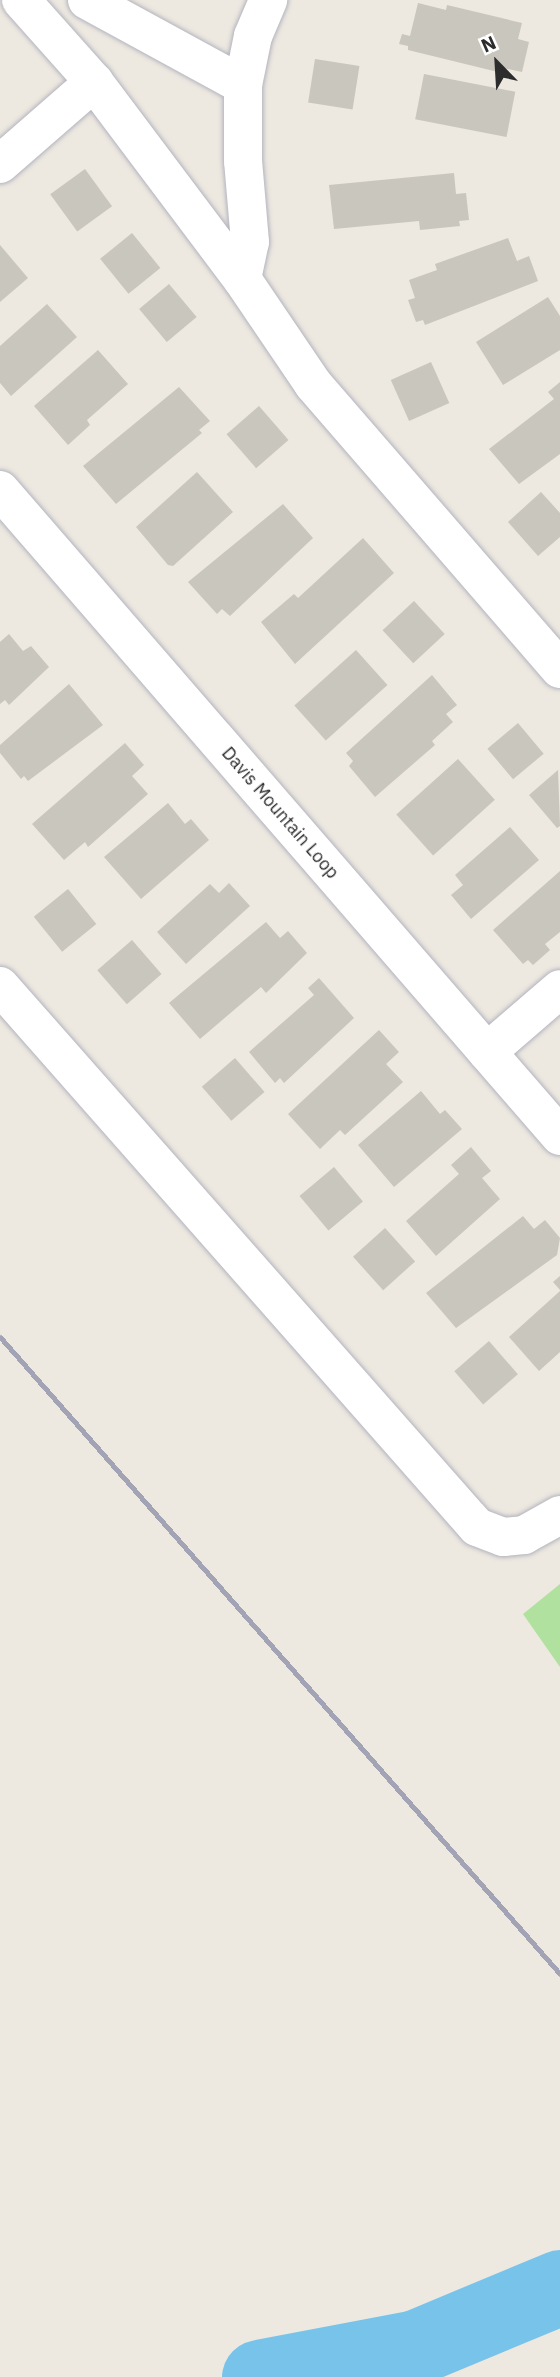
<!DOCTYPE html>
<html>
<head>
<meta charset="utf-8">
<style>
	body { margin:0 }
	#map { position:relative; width:560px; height:2377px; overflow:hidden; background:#ede8e0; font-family:"IBM Plex Sans",sans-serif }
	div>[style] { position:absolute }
	.green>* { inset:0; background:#b0e19f }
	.river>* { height:75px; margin:-37.5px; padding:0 37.5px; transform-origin:37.5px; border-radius:37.5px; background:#78c3ea }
	.building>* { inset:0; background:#c9c6be; transform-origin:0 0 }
	.roads { filter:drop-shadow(0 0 2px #b3b4bf) drop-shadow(0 0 2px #b3b4bf) }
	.minor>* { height:38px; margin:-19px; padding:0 19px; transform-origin:19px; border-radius:19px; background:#fff }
	.rail>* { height:5px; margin:-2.5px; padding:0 2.5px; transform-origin:2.5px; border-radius:2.5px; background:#a2a4b6 }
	span { translate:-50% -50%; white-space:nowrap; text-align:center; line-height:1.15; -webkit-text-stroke:7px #fff; paint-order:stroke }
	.street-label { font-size:18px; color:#2c2c2c }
	.north { position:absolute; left:462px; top:28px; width:70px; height:70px; -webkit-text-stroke:5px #fff; paint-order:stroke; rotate:336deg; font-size:19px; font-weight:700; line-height:28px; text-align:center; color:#2c2c2c }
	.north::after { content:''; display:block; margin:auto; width:24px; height:32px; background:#2c2c2c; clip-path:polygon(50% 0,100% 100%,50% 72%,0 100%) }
</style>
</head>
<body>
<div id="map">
	<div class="green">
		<div style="clip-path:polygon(560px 1584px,560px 1667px,523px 1614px)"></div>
	</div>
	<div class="river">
		<div style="left:259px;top:2377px;width:160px;rotate:-10.8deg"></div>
		<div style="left:416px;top:2347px;width:156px;rotate:-22.6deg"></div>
	</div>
	<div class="building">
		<div style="clip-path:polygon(418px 3px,446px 10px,447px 5px,522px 23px,518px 39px,529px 42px,522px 72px,503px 68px,502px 73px,408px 50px,408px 46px,399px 44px,402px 34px,410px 36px)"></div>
		<div style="left:315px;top:59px;width:45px;height:44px;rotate:9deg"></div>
		<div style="left:424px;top:74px;width:93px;height:46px;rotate:11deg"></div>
		<div style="left:85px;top:169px;width:46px;height:43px;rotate:54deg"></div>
		<div style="clip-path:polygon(454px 173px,456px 194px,466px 193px,469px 220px,459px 221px,460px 226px,420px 230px,419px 221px,334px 229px,329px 185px)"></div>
		<div style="left:132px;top:233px;width:45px;height:41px;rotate:51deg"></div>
		<div style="clip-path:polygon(508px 238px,517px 261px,529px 256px,538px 281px,425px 325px,423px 320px,416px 322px,408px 300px,415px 298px,409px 280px,437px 270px,435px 264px)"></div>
		<div style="clip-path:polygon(0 245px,28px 278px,0 302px)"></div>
		<div style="left:169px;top:284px;width:43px;height:39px;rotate:50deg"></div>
		<div style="clip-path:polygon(548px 297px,560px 316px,560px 350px,503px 385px,476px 342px)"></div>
		<div style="clip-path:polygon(47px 304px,77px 337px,11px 396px,0 383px,0 346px)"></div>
		<div style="clip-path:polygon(98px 350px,128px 384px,87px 420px,90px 425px,68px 445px,34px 406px)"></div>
		<div style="left:431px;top:362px;width:45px;height:44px;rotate:66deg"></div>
		<div style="clip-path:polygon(560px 382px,560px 454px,519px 484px,489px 449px,554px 399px,548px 392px)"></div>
		<div style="clip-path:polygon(179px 387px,210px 421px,199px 430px,202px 433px,116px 504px,83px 466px)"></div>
		<div style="left:259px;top:406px;width:45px;height:43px;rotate:49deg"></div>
		<div style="clip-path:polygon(197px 472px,233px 512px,173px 566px,168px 565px,136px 527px)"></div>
		<div style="clip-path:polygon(541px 492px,560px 513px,560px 537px,538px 556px,508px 522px)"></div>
		<div style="clip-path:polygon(283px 504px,313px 538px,230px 616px,222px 609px,217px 614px,188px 582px)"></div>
		<div style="clip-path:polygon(363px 538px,394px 573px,295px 664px,261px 622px,294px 594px,298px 598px)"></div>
		<div style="left:414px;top:601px;width:45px;height:43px;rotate:47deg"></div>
		<div style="clip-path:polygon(9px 634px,23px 651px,31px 646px,49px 667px,9px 705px,5px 700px,0 704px,0 642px)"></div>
		<div style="left:356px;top:650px;width:47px;height:83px;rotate:48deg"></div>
		<div style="clip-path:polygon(432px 675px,457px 705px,446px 714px,453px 722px,432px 741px,435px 745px,375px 797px,349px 766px,353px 761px,346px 753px)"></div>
		<div style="clip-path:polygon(69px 684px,103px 725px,28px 781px,24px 776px,21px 779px,0 753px,0 745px)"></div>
		<div style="left:518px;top:723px;width:40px;height:40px;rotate:50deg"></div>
		<div style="clip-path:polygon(125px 743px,144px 765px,132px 776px,148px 794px,88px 847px,85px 842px,64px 860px,32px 824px)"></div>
		<div style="left:458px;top:759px;width:55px;height:83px;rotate:48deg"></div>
		<div style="clip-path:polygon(558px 770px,560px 826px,557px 828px,529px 795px)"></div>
		<div style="clip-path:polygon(168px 803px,185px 824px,191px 819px,209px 840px,141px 899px,104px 857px)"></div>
		<div style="clip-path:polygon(510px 827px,539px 860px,471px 919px,451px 895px,463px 885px,455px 875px)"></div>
		<div style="clip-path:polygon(560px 871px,560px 932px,545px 944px,550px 950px,533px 965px,528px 960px,523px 964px,493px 930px)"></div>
		<div style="clip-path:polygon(229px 883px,250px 906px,186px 964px,157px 932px,210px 884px,219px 893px)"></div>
		<div style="left:68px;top:889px;width:45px;height:44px;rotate:51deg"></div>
		<div style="clip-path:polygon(266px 922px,280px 938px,288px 931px,307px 953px,266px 993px,261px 987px,200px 1039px,169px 1003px)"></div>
		<div style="left:132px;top:940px;width:45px;height:46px;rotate:49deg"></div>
		<div style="clip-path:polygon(319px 978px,354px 1018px,284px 1083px,280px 1078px,275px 1083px,249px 1052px,314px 995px,308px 988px)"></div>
		<div style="clip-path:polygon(379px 1030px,399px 1052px,386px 1064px,403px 1082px,345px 1135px,340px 1130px,320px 1149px,288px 1114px)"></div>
		<div style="left:235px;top:1058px;width:45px;height:44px;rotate:49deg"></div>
		<div style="clip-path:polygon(421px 1091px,440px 1114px,445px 1110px,462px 1129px,394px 1187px,358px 1145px)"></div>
		<div style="clip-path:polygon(471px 1147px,491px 1171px,482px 1178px,500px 1199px,436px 1256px,406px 1221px,459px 1174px,451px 1165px)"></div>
		<div style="left:334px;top:1167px;width:45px;height:45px;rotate:50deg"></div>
		<div style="clip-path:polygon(523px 1216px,534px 1229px,545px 1220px,560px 1238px,557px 1255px,456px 1328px,426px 1293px)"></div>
		<div style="left:385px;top:1228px;width:45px;height:43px;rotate:48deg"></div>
		<div style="clip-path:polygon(560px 1276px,560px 1290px,553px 1282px)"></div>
		<div style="clip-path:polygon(560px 1291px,560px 1352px,539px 1371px,509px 1337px)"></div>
		<div style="left:489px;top:1341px;width:44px;height:46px;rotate:49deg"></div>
	</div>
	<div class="roads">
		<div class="minor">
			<div style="left:21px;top:0;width:110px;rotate:48.3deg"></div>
			<div style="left:94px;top:82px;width:246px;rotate:53.1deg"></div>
			<div style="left:242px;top:279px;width:127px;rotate:55.9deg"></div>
			<div style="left:313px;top:384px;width:377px;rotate:49.1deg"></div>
			<div style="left:87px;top:0;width:178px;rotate:28.6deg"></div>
			<div style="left:0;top:164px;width:125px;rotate:-41.1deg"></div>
			<div style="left:242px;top:279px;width:38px;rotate:-78deg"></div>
			<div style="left:250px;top:242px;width:81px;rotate:-94.9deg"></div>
			<div style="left:243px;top:161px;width:76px;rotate:-90deg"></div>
			<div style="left:243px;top:85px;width:50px;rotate:-78.5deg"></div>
			<div style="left:253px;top:36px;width:39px;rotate:-67deg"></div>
			<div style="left:0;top:490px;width:855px;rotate:49.08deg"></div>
			<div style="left:0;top:986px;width:721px;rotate:48.6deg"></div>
			<div style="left:477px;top:1527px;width:28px;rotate:21deg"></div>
			<div style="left:503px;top:1537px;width:21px;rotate:-5deg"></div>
			<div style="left:524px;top:1535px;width:41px;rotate:-29.1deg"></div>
			<div style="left:487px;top:1052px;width:96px;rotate:-40.8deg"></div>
		</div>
	</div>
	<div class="rail">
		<div style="left:0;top:1337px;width:848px;rotate:48.68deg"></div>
	</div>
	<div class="street-label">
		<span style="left:280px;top:813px;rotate:49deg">Davis Mountain Loop</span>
	</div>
	<div class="north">N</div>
</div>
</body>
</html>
